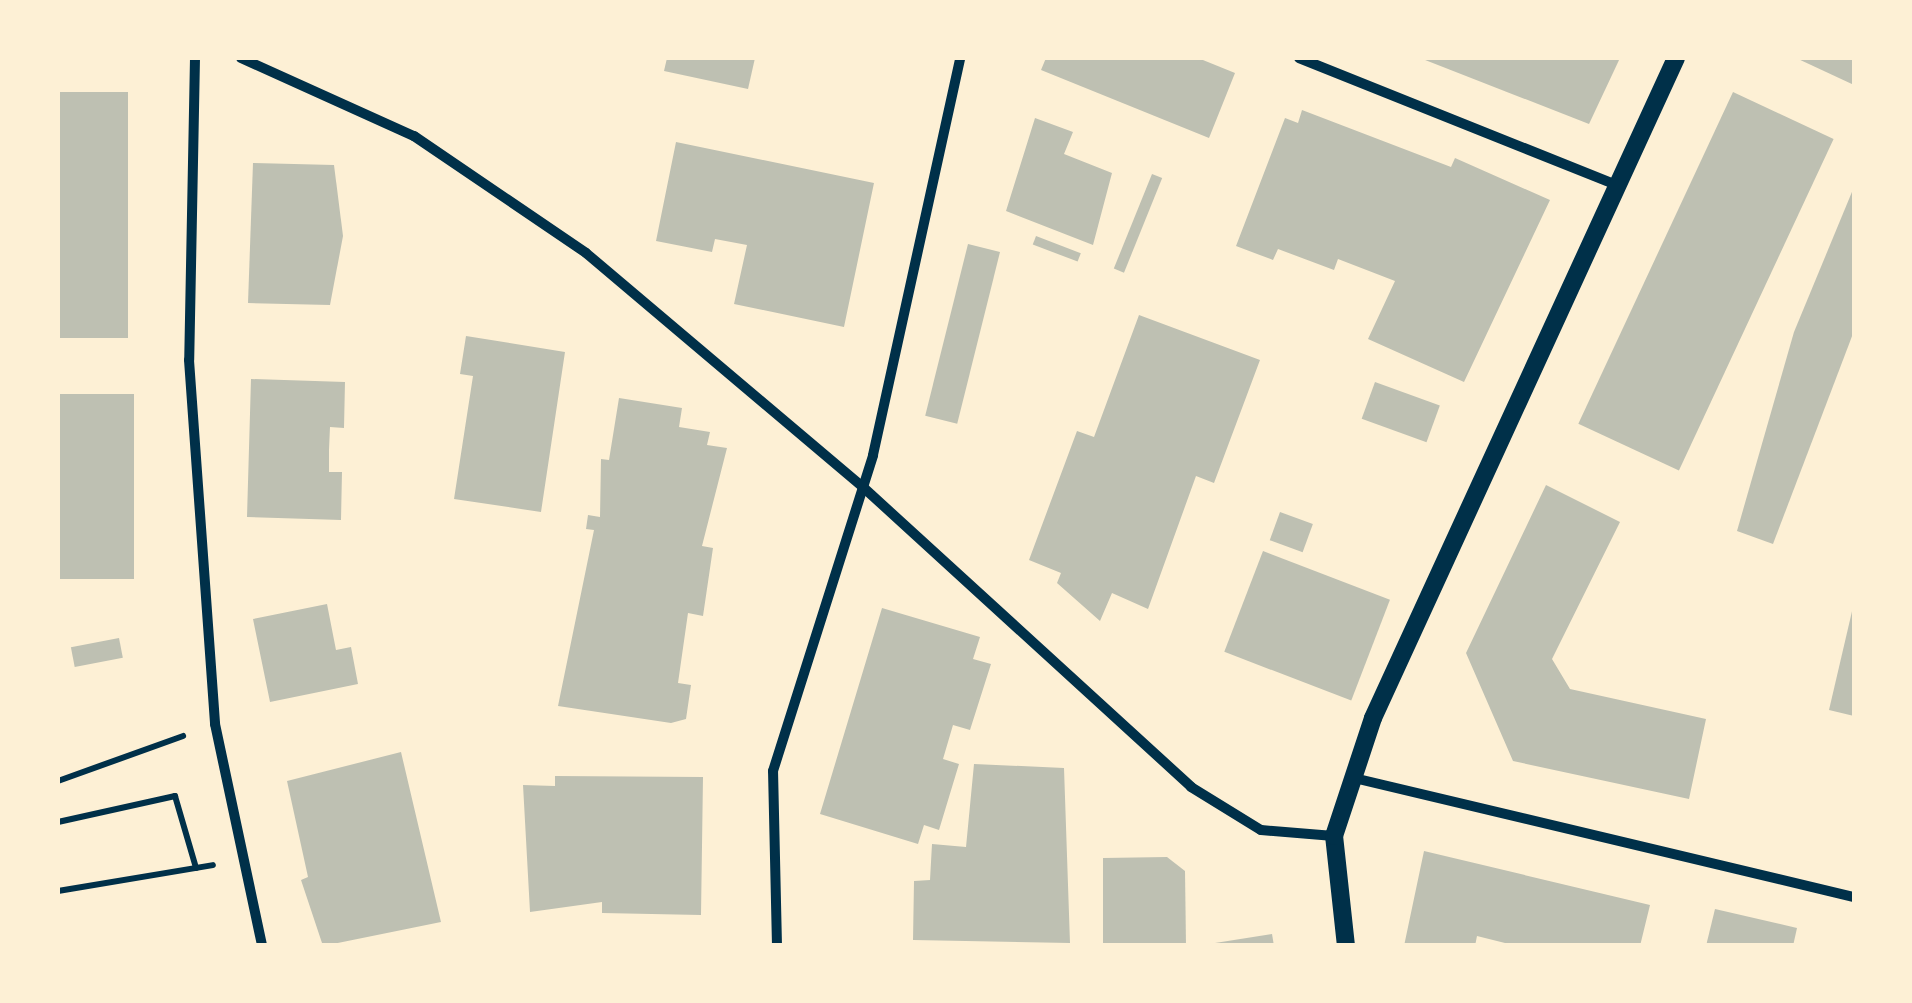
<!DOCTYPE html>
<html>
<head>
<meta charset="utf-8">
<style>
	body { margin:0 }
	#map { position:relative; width:1912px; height:1003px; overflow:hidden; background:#fdf0d5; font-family:"Space Grotesk",sans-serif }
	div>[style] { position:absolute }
	.building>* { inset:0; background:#bec0b2; transform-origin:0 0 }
	.path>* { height:6px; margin:-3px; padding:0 3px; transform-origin:3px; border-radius:3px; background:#003049 }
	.minor>* { height:10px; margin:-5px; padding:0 5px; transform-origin:5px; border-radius:5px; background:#003049 }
	.tertiary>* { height:18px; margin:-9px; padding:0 9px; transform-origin:9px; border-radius:9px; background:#003049 }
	span { translate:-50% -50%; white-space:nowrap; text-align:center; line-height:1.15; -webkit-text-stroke:10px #fdf0d5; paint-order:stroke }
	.frame { position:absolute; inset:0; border:60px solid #fdf0d5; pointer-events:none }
</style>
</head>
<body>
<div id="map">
	<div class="building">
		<div style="clip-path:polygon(667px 58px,755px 58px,748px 89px,664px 71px)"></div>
		<div style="clip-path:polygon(1046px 58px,1198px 58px,1235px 73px,1209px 138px,1041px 70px)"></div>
		<div style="clip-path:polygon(1420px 58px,1620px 58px,1589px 124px)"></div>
		<div style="clip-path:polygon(1796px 58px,1854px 58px,1854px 85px)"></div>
		<div style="left:58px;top:92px;width:70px;height:246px"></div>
		<div style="left:1733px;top:92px;width:111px;height:366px;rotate:25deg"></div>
		<div style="clip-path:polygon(1302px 110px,1451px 167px,1455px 158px,1550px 200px,1464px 382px,1368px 339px,1395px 281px,1338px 259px,1334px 270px,1278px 249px,1273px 260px,1236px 246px,1285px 118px,1298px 123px)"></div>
		<div style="clip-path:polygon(1035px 118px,1073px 132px,1064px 154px,1112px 173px,1093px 245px,1006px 211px)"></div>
		<div style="clip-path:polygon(676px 142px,874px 183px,844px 327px,734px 304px,747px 245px,715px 239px,712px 252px,656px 241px)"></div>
		<div style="clip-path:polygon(253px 163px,334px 165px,343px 236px,330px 305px,248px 303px)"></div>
		<div style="left:1152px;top:174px;width:11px;height:102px;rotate:22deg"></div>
		<div style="clip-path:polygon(1854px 187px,1854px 331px,1773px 544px,1737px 531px,1794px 332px)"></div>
		<div style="left:1036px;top:236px;width:48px;height:9px;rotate:21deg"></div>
		<div style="left:968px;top:244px;width:33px;height:177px;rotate:14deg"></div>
		<div style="clip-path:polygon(1139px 315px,1260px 360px,1214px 483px,1196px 476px,1148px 609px,1112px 593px,1100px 621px,1057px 583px,1061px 573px,1029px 560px,1077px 431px,1094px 437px)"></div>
		<div style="clip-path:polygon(466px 336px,565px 352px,541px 512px,454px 499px,473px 376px,460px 374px)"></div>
		<div style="clip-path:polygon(251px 379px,345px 382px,344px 428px,330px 427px,329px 450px,329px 472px,342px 472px,341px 520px,247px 517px)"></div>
		<div style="left:1375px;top:382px;width:69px;height:39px;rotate:20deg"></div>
		<div style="left:58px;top:394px;width:76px;height:185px"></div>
		<div style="clip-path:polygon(619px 398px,682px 408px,679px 427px,710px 432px,707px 445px,727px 448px,702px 546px,713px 548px,703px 616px,688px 613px,678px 683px,691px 685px,686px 719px,671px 723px,558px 706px,594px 530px,586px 529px,588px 515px,600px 517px,601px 459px,609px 460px)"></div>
		<div style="clip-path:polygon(1546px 485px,1620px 522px,1552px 659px,1570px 689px,1706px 719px,1689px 799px,1513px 761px,1466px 653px)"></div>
		<div style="left:1280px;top:512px;width:35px;height:30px;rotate:20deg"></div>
		<div style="left:1263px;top:551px;width:136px;height:108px;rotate:21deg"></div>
		<div style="clip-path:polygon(327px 604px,336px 650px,351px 647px,358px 684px,270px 702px,253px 619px)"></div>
		<div style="clip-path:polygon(1853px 607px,1854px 607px,1854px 716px,1829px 710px)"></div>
		<div style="clip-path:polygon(882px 608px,980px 637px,973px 659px,991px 664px,970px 730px,953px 725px,943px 759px,959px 764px,939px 830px,924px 825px,918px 844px,820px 814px)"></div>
		<div style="left:119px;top:638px;width:20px;height:49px;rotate:79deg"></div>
		<div style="clip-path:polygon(401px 752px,441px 922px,323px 946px,301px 880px,308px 877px,287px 781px)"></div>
		<div style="clip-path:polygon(974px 764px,1064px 768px,1070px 943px,913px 940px,914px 881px,930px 880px,932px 844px,966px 847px)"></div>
		<div style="clip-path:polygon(555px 776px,703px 777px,701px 915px,602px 913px,602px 902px,530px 912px,523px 785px,555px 786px)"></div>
		<div style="clip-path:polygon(1424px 851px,1650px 905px,1640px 946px,1517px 946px,1477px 936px,1475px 946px,1404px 946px)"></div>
		<div style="clip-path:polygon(1167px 857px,1185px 871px,1186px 946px,1103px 946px,1103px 858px)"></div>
		<div style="clip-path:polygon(1715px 909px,1797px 928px,1793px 946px,1706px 946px)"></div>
		<div style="clip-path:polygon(1272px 934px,1274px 946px,1215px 946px,1215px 943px)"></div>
	</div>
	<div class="path">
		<div style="left:58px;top:781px;width:133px;rotate:-19.8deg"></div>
		<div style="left:58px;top:822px;width:120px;rotate:-12.5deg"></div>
		<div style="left:175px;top:796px;width:75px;rotate:73.7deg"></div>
		<div style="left:58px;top:891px;width:157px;rotate:-9.5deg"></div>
	</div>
	<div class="minor">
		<div style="left:195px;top:58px;width:302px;rotate:91.1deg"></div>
		<div style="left:189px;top:360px;width:365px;rotate:85.9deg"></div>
		<div style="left:215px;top:724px;width:227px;rotate:78deg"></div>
		<div style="left:241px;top:58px;width:190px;rotate:24.3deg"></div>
		<div style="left:414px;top:136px;width:208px;rotate:34.2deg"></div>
		<div style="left:586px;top:253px;width:364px;rotate:40.2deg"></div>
		<div style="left:864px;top:488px;width:443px;rotate:42.4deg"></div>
		<div style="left:1191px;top:787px;width:82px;rotate:31.6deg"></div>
		<div style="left:1261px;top:830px;width:73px;rotate:4.7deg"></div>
		<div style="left:1299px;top:58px;width:341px;rotate:21.8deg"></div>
		<div style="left:1354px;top:778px;width:514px;rotate:13.39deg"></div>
		<div style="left:777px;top:946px;width:175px;rotate:-91.3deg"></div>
		<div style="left:773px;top:771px;width:331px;rotate:-72.4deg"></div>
		<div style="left:873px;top:455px;width:406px;rotate:-77.6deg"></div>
	</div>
	<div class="tertiary">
		<div style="left:1346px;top:946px;width:111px;rotate:-96.2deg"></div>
		<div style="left:1334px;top:836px;width:124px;rotate:-71.7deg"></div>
		<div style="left:1373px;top:718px;width:726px;rotate:-65.34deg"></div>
	</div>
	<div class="frame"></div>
</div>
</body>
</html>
